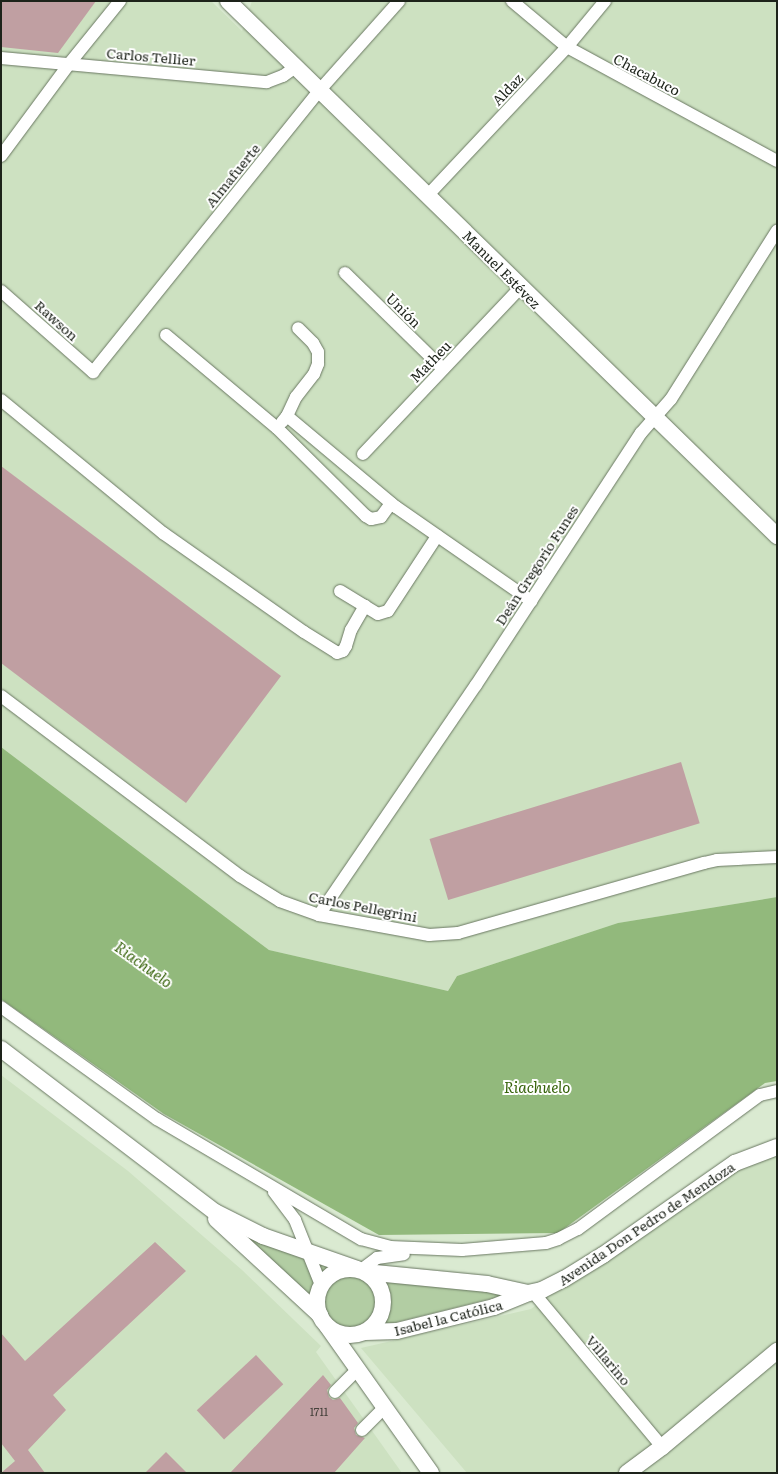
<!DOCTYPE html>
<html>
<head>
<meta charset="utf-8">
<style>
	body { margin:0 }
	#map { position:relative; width:778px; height:1474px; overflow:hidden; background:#daead1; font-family:Literata,serif }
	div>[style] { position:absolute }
	.built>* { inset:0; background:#cde1c1 }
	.green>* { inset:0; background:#b2cda3 }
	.round { border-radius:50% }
	.water>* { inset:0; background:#92b97c }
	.building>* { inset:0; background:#c09fa2; transform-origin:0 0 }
	.roads { filter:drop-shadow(0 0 1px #697761) drop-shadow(0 0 1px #697761) }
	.minor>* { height:12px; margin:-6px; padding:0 6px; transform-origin:6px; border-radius:6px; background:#fff }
	.major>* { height:16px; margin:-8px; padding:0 8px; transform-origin:8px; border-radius:8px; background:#fff }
	.major>.ring { margin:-8px; padding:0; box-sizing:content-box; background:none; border:16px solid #fff; border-radius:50% }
	span { translate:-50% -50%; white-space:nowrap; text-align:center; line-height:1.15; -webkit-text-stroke:4px #fff; paint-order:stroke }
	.number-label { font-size:11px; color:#46423c }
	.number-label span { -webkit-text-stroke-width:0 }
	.street-label { font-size:14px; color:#1d231a }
	.water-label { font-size:15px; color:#36630a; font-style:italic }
	.frame { position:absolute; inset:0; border:2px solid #1d231a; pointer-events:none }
</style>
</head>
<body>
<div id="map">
	<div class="built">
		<div style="clip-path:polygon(1px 1px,211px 1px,242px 31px,252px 1px,777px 1px,777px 897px,618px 923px,457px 976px,448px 991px,269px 950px,1px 747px)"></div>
		<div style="clip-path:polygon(1px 1075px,128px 1171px,242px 1270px,321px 1346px,316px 1352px,402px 1473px,1px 1473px)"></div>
		<div style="clip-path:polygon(777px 1156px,777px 1473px,467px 1473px,361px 1348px,531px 1309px,732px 1158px)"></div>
	</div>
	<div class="green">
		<div style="clip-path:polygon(230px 1228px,335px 1268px,316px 1282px,313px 1304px)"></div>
		<div class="round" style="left:324px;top:1276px;width:52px;height:52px"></div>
		<div style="clip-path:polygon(378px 1278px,441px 1284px,506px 1295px,377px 1327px,387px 1311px,387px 1293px)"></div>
	</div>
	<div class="water">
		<div style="clip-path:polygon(1px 747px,269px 950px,448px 991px,457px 976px,618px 923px,777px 897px,777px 1081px,765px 1083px,558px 1233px,379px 1235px,164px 1114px,1px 999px)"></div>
	</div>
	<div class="building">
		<div style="clip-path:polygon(1px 1px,96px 1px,58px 53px,1px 47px)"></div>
		<div style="clip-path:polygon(1px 466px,281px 676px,186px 803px,1px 663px)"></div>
		<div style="left:681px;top:762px;width:64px;height:263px;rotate:73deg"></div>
		<div style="clip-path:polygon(155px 1242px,186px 1271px,53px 1395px,66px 1410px,28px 1450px,45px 1473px,1px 1473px,15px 1461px,1px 1443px,1px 1333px,25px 1361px)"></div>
		<div style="left:256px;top:1355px;width:40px;height:81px;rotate:47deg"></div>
		<div style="clip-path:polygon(323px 1375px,331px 1385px,327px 1390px,329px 1397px,333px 1400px,340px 1398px,358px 1423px,354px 1428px,356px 1435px,365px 1438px,334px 1473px,230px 1473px)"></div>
		<div style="clip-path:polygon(166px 1452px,187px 1473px,145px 1473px)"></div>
	</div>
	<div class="roads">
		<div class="minor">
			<div style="left:512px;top:1px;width:72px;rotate:39.9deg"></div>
			<div style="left:567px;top:47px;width:239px;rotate:28.5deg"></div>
			<div style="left:1px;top:58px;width:267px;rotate:5.2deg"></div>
			<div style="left:267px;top:82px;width:17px;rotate:-21deg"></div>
			<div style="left:283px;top:76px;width:14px;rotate:-36deg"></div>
			<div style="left:1px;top:156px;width:114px;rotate:-53.5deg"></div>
			<div style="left:69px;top:64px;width:81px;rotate:-51deg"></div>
			<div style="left:428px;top:195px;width:203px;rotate:-46.8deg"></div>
			<div style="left:567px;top:47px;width:60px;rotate:-50.4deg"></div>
			<div style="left:345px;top:273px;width:137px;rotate:44.4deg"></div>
			<div style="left:1px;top:291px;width:123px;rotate:41.4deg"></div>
			<div style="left:93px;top:372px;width:359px;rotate:-51.2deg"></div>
			<div style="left:318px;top:92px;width:122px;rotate:-48.3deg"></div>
			<div style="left:166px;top:335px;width:145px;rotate:40deg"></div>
			<div style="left:277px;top:428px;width:125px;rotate:44.7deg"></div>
			<div style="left:366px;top:516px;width:6px;rotate:31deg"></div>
			<div style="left:371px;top:519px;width:10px;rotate:-11deg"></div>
			<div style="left:381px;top:517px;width:17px;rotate:-54deg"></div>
			<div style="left:1px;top:400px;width:210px;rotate:39.4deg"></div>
			<div style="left:163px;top:533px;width:172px;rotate:35.1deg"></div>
			<div style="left:304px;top:632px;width:39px;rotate:32deg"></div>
			<div style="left:337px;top:653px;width:6px;rotate:-18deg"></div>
			<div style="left:343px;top:651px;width:6px;rotate:-59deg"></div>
			<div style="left:346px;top:646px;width:17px;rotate:-73deg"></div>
			<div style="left:351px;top:630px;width:28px;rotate:-60deg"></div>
			<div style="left:287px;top:416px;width:142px;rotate:39.9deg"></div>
			<div style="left:396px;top:507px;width:165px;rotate:34.8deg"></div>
			<div style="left:282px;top:422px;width:8px;rotate:-50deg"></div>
			<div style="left:287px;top:416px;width:21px;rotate:-65deg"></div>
			<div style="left:296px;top:397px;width:29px;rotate:-52deg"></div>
			<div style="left:314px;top:374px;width:11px;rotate:-68deg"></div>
			<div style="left:318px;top:364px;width:12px;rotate:-90deg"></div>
			<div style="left:318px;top:352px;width:10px;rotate:-119deg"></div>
			<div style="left:313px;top:343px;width:21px;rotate:-135deg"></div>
			<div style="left:363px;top:454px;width:228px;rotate:-46.6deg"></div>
			<div style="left:340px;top:591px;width:44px;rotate:31.2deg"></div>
			<div style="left:378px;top:614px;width:10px;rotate:-17deg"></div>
			<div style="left:388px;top:611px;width:90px;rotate:-56.8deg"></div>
			<div style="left:1px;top:696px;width:299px;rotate:37deg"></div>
			<div style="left:240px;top:876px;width:47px;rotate:32deg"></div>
			<div style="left:280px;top:901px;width:41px;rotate:19.7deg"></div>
			<div style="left:319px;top:915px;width:112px;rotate:10.3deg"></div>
			<div style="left:429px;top:935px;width:29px;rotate:-4deg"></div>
			<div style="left:458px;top:933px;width:256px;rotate:-15.9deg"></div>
			<div style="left:704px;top:863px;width:13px;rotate:-13deg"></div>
			<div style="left:717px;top:860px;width:60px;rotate:-2.9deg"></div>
			<div style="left:319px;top:915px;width:278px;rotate:-55.7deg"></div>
			<div style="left:476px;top:685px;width:301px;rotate:-56.8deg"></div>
			<div style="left:641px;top:433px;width:45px;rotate:-48.6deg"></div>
			<div style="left:671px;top:399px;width:199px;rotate:-57.8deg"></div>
			<div style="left:1px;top:1007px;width:192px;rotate:35.7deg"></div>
			<div style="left:157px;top:1119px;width:237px;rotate:30.5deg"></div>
			<div style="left:361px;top:1239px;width:30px;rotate:15deg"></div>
			<div style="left:390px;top:1247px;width:72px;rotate:2.4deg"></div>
			<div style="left:462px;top:1250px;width:84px;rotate:-4.8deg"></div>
			<div style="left:546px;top:1243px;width:13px;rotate:-18deg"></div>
			<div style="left:558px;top:1239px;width:22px;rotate:-27deg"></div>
			<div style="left:578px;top:1229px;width:226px;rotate:-36.4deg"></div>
			<div style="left:760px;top:1095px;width:17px;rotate:-13deg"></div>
			<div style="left:274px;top:1192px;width:35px;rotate:53deg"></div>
			<div style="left:295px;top:1220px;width:70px;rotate:68.2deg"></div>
			<div style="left:361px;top:1270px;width:20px;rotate:-37deg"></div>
			<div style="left:377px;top:1258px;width:27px;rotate:-8deg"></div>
			<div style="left:533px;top:1292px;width:202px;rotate:50.2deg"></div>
			<div style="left:335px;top:1392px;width:31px;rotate:-45deg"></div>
			<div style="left:362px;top:1430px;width:31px;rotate:-45deg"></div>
		</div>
		<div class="major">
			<div style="left:228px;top:1px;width:767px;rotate:44.26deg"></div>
			<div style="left:1px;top:1049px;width:269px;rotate:37.3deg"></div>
			<div style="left:215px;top:1212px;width:54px;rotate:26.6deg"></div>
			<div style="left:263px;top:1236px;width:100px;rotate:19.3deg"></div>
			<div style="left:216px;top:1219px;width:142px;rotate:42.7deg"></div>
			<div class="ring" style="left:317px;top:1269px;width:50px;height:50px"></div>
			<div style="left:365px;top:1272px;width:123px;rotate:5.6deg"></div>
			<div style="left:487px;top:1284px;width:42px;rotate:12.4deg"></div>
			<div style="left:528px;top:1293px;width:14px;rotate:-12deg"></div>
			<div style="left:542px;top:1290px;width:25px;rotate:-27deg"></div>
			<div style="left:564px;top:1279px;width:46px;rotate:-31.6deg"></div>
			<div style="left:603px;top:1255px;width:161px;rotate:-34.9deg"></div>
			<div style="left:735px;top:1163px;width:45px;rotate:-20.9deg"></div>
			<div style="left:327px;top:1326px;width:180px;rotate:54.7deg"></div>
			<div style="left:365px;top:1332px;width:32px;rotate:-2deg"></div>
			<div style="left:397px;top:1331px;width:100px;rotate:-13.9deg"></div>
			<div style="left:494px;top:1307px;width:37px;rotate:-22deg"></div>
			<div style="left:627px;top:1473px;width:44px;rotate:-36.6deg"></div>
			<div style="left:662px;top:1447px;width:150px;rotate:-39.9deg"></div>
		</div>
	</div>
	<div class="number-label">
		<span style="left:319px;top:1411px">1711</span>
	</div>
	<div class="street-label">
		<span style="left:151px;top:56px;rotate:5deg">Carlos Tellier</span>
		<span style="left:647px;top:74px;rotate:28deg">Chacabuco</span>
		<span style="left:507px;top:89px;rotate:-47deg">Aldaz</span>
		<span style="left:232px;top:175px;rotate:-51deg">Almafuerte</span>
		<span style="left:502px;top:269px;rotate:45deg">Manuel Estévez</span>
		<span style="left:404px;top:310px;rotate:45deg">Unión</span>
		<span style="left:57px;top:320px;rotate:42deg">Rawson</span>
		<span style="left:430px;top:361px;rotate:-46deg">Matheu</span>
		<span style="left:536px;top:565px;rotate:-57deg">Deán Gregorio Funes</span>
		<span style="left:363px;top:906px;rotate:11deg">Carlos Pellegrini</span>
		<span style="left:646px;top:1223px;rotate:-34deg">Avenida Don Pedro de Mendoza</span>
		<span style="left:448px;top:1317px;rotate:-14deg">Isabel la Católica</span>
		<span style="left:609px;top:1360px;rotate:50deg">Villarino</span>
	</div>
	<div class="water-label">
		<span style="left:144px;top:964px;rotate:36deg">Riachuelo</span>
		<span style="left:537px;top:1087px">Riachuelo</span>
	</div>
	<div class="frame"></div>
</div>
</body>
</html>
